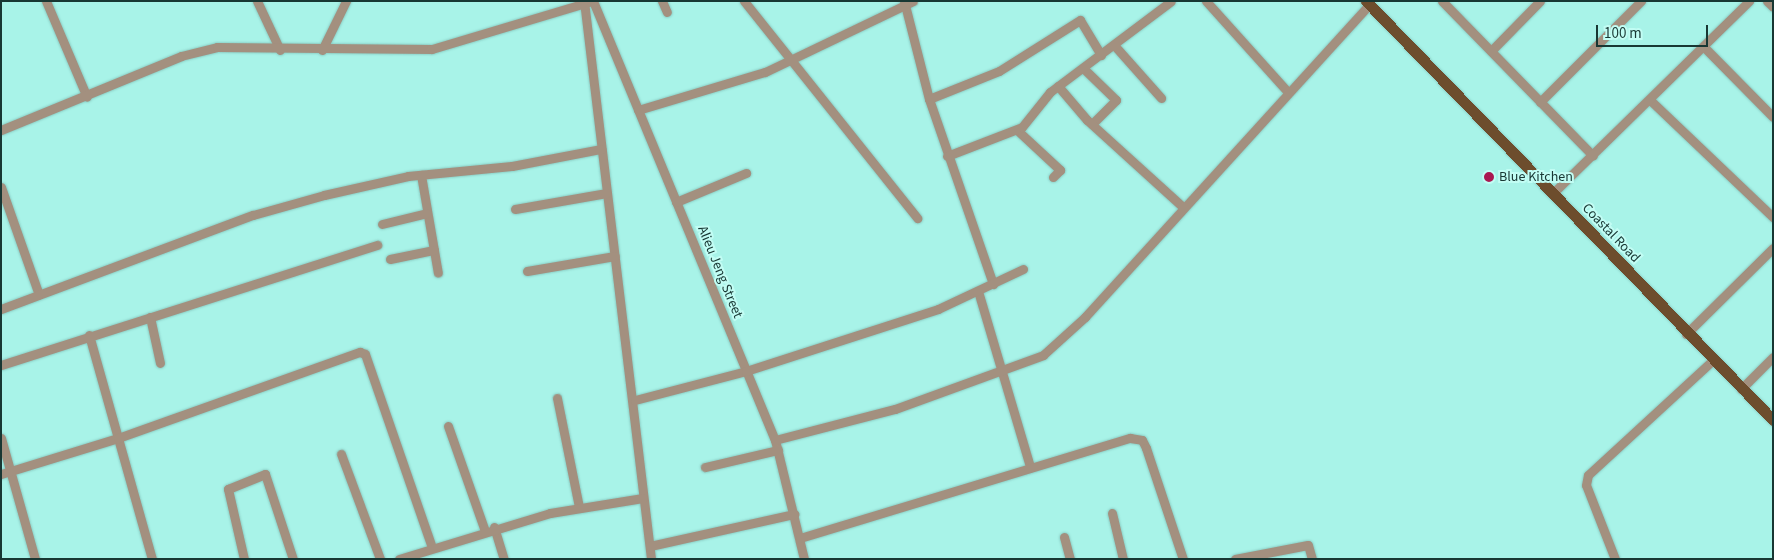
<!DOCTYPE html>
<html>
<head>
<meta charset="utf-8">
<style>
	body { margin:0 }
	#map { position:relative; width:1774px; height:560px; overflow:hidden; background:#a8f3e8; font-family:"Source Sans 3",sans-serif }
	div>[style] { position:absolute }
	.roads { filter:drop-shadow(0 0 1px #8bcdc4) drop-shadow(0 0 1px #8bcdc4) }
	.minor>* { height:9px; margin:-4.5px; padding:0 4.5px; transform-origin:4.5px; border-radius:4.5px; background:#a3907f }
	.major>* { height:11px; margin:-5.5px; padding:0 5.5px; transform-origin:5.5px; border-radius:5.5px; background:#6d4d2d }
	.dots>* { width:14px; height:14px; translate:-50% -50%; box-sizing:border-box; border:2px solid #c2fdf4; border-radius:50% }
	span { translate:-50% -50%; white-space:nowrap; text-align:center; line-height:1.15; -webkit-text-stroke:4px #c2fdf4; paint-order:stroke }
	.poi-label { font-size:14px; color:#183733 }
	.left { translate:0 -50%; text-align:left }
	.street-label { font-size:14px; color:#183733 }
	.frame { position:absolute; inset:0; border:2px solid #183733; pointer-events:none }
	.scale { position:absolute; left:1596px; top:25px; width:112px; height:22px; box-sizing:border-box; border:2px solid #183733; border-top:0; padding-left:6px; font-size:15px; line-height:18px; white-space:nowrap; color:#183733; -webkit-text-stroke:4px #c2fdf4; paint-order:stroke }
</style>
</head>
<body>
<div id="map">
	<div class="roads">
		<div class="minor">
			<div style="left:46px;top:1px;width:104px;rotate:66.9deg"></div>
			<div style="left:257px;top:1px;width:54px;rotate:64.9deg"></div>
			<div style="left:584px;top:1px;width:562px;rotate:83.15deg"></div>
			<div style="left:593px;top:1px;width:475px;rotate:67.5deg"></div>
			<div style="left:775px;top:440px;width:122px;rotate:76.3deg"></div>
			<div style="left:662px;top:1px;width:12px;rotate:66deg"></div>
			<div style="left:744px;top:1px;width:278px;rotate:51.4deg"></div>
			<div style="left:904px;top:1px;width:101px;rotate:75.7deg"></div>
			<div style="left:929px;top:99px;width:196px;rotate:70.9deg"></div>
			<div style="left:1206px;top:1px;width:122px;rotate:48deg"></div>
			<div style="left:1442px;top:1px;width:216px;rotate:45.7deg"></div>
			<div style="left:1767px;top:1px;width:8px;rotate:45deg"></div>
			<div style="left:1114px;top:45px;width:71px;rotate:48.4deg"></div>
			<div style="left:1704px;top:47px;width:98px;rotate:45.4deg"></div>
			<div style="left:322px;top:50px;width:55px;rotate:-63.9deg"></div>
			<div style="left:1491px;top:51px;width:70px;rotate:-45.6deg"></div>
			<div style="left:1083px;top:68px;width:46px;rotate:44.1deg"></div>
			<div style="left:1116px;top:100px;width:34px;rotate:135deg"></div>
			<div style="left:1058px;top:86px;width:45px;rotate:49.5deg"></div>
			<div style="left:1087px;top:120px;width:130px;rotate:42.2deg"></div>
			<div style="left:929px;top:99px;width:75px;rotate:-21.8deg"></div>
			<div style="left:999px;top:71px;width:96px;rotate:-32.2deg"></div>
			<div style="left:1080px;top:20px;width:41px;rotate:59deg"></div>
			<div style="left:1650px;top:100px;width:170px;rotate:43.6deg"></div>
			<div style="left:1540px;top:102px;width:143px;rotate:-45deg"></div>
			<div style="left:638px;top:110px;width:133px;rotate:-16.7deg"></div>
			<div style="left:765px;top:72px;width:164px;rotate:-25.6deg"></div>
			<div style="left:1px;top:130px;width:195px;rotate:-22.3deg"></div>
			<div style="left:181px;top:56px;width:37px;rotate:-14deg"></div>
			<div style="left:217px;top:47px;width:215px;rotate:0.5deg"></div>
			<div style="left:432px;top:49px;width:167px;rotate:-16.7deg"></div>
			<div style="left:1017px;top:130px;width:59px;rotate:42.9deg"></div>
			<div style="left:1060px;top:170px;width:10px;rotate:135deg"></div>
			<div style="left:947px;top:156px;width:80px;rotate:-21.1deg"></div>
			<div style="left:1022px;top:127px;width:45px;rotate:-51.3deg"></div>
			<div style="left:1050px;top:92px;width:151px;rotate:-36.9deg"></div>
			<div style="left:421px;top:175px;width:99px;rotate:80.2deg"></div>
			<div style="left:1px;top:187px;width:114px;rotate:70.6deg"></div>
			<div style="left:1552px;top:194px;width:276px;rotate:-44.4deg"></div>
			<div style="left:676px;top:202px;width:76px;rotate:-22.5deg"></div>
			<div style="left:515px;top:209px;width:93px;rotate:-9.9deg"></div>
			<div style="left:382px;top:224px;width:46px;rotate:-13.7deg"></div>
			<div style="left:390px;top:259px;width:45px;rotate:-11.6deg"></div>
			<div style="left:527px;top:271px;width:89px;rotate:-9.7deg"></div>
			<div style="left:978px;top:291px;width:184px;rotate:73.5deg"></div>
			<div style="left:1px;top:309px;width:269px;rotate:-20.5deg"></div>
			<div style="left:253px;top:215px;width:74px;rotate:-15.7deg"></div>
			<div style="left:324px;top:195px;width:86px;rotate:-12.7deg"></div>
			<div style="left:408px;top:176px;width:104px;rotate:-5.5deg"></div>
			<div style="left:512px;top:166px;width:91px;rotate:-10.8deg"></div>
			<div style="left:150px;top:317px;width:47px;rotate:77.7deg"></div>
			<div style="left:1686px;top:334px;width:122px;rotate:-44.7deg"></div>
			<div style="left:89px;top:335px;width:233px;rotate:74.3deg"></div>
			<div style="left:1px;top:365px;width:395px;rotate:-17.7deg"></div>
			<div style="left:1741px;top:389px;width:45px;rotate:-45deg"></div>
			<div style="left:557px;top:398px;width:111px;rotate:78.6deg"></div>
			<div style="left:635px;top:400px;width:115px;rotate:-14.6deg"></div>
			<div style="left:746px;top:371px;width:202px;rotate:-17.9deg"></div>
			<div style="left:938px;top:309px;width:94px;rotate:-25.2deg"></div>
			<div style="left:448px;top:426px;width:111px;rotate:70.6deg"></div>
			<div style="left:1px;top:438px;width:126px;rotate:74.3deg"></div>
			<div style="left:775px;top:440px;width:124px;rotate:-14.5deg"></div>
			<div style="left:895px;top:409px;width:158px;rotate:-20deg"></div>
			<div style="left:1043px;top:355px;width:57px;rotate:-42.1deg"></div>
			<div style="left:1085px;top:317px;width:422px;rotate:-47.7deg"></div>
			<div style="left:341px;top:454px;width:112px;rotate:69.6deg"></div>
			<div style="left:705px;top:467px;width:75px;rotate:-13.1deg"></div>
			<div style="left:1px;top:474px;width:122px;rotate:-17.1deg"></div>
			<div style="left:118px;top:438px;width:257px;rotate:-19.6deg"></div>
			<div style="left:360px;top:352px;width:5px;rotate:22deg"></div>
			<div style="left:365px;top:354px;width:205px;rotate:70.9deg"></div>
			<div style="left:1112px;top:513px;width:47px;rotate:76.6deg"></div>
			<div style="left:494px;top:527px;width:34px;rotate:73deg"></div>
			<div style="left:1064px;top:537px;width:23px;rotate:75deg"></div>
			<div style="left:800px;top:538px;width:345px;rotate:-16.9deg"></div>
			<div style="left:1130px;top:438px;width:12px;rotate:9deg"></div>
			<div style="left:1142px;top:440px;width:9px;rotate:63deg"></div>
			<div style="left:1146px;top:448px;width:117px;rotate:71.6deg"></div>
			<div style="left:650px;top:546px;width:148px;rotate:-12.5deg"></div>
			<div style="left:244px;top:559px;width:72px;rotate:-102.9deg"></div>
			<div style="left:228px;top:489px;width:40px;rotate:-22deg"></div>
			<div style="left:265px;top:474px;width:89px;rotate:71.8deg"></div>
			<div style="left:399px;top:559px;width:158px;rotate:-16.9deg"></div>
			<div style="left:550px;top:513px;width:94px;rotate:-9.2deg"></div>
			<div style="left:1235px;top:559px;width:74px;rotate:-10.9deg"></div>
			<div style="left:1308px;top:545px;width:15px;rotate:74deg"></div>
			<div style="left:1615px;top:559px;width:79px;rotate:-111.4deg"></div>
			<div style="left:1586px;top:485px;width:10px;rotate:-79deg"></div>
			<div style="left:1588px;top:475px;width:168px;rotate:-42.6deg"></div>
		</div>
		<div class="major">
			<div style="left:1366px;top:1px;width:584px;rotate:45.83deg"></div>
		</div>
	</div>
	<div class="dots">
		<div style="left:1489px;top:177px;background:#a91851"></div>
	</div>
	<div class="poi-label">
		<span class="left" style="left:1499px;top:177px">Blue Kitchen</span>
	</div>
	<div class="street-label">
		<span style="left:1611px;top:233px;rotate:46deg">Coastal Road</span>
		<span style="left:720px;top:272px;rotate:68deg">Alieu Jeng Street</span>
	</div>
	<div class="frame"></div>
	<div class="scale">100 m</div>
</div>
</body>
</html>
